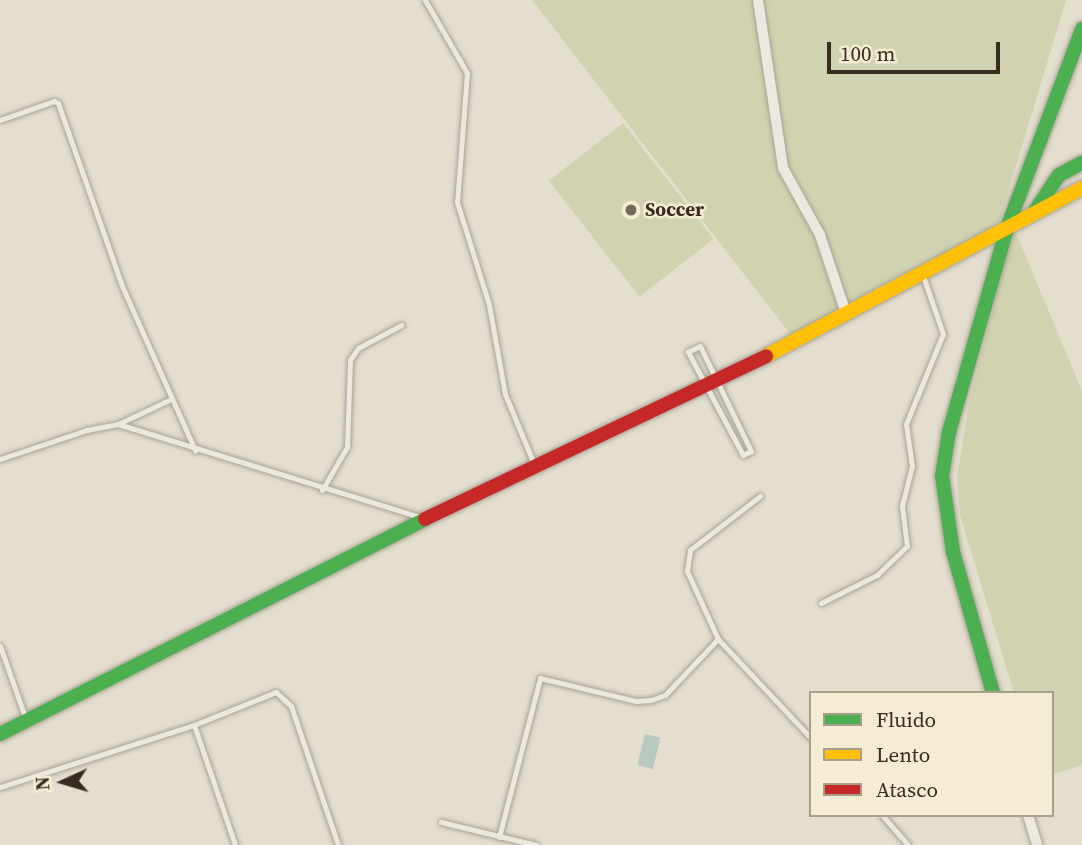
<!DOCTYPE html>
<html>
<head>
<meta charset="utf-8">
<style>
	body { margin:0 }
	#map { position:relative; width:1082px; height:845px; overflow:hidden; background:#e3decd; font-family:"Source Serif 4",serif }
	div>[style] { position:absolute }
	.green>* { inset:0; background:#d1d3b0; transform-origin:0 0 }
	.water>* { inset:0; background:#b8c9bf; transform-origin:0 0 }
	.roads { filter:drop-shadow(0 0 2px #a8a396) drop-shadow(0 0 2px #a8a396) }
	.lane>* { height:5px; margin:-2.5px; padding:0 2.5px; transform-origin:2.5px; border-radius:2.5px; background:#ece8de }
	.street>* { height:10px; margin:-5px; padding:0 5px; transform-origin:5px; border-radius:5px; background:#ece8de }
	.fast>* { height:14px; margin:-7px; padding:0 7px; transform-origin:7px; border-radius:7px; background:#4caf50 }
	.slow>* { height:14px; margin:-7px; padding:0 7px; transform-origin:7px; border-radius:7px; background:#ffc107 }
	.jam>* { height:14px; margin:-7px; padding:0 7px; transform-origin:7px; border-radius:7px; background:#c62828 }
	.dots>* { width:19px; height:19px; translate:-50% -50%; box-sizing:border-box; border:4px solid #f4ecd3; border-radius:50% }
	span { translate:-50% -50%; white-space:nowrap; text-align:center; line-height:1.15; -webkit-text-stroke:5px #f4ecd3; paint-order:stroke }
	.poi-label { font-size:19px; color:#372c1f; font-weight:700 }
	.left { translate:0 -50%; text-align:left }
	.legend { position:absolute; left:809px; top:691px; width:245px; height:126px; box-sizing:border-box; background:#f4ecd3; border:2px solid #a89f8b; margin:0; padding:9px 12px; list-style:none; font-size:21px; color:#372c1f }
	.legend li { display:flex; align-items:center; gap:14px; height:35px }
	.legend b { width:35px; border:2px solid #a89f8b }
	.north { position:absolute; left:28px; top:747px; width:70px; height:70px; -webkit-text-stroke:5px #f4ecd3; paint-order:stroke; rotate:266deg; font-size:19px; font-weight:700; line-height:28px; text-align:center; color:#372c1f }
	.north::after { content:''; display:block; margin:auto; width:24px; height:32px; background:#372c1f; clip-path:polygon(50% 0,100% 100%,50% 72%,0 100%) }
	.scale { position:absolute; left:827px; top:42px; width:173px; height:32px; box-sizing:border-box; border:4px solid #372c1f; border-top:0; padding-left:9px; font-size:21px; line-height:24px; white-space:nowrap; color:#372c1f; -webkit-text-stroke:5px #f4ecd3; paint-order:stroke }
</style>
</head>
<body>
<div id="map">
	<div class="green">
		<div style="clip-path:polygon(532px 0,1066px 0,994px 239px,791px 335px)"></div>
		<div style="left:623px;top:123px;width:147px;height:94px;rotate:52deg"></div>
		<div style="clip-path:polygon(1014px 228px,1082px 391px,1082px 765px,1052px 775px,1052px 693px,1014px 693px,960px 515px,957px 478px,969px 402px)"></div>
	</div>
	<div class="water">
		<div style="left:645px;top:734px;width:16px;height:32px;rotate:14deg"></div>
	</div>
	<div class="roads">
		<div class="lane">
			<div style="left:425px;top:0;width:84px;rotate:60.1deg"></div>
			<div style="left:467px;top:73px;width:129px;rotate:94.4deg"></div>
			<div style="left:457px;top:202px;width:108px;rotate:72.7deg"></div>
			<div style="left:489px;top:305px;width:90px;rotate:79.8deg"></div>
			<div style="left:505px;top:394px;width:76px;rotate:67.5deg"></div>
			<div style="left:0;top:120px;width:57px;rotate:-19.4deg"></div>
			<div style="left:54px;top:101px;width:4px;rotate:27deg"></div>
			<div style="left:58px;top:103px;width:194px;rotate:70.7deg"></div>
			<div style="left:122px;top:286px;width:180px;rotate:66deg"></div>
			<div style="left:700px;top:346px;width:117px;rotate:64.1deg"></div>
			<div style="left:751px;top:451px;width:9px;rotate:153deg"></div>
			<div style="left:743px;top:455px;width:117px;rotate:-118.1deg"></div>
			<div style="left:688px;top:352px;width:13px;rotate:-27deg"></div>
			<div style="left:118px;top:424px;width:319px;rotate:17.1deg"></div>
			<div style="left:0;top:459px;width:92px;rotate:-18.4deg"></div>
			<div style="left:87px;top:430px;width:32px;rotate:-11deg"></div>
			<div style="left:118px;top:424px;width:56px;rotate:-25.2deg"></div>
			<div style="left:322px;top:490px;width:50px;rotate:-59.8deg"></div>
			<div style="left:347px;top:447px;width:87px;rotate:-88deg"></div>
			<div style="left:350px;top:360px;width:14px;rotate:-56deg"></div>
			<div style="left:358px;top:348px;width:49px;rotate:-28.1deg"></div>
			<div style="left:760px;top:496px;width:88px;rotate:142.4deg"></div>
			<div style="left:690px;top:550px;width:21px;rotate:98deg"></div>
			<div style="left:687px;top:571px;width:75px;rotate:65.5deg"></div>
			<div style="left:718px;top:639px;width:136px;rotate:46.8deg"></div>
			<div style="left:821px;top:603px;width:63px;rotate:-26.6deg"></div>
			<div style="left:877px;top:575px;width:42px;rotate:-44deg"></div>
			<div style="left:907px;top:546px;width:40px;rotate:-97.1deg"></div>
			<div style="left:902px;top:506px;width:41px;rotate:-76deg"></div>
			<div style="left:912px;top:466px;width:42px;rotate:-98.1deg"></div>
			<div style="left:906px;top:424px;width:97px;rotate:-67.7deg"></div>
			<div style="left:943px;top:334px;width:61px;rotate:-109deg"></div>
			<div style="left:0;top:646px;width:78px;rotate:70.6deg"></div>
			<div style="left:194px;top:725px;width:127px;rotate:71.1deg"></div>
			<div style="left:0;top:787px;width:204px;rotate:-17.7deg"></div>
			<div style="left:194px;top:725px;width:88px;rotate:-21.9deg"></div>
			<div style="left:276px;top:692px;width:21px;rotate:43deg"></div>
			<div style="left:291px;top:706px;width:147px;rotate:71.3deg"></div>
			<div style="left:882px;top:815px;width:40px;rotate:49deg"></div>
			<div style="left:441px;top:822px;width:98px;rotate:13.6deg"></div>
			<div style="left:499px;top:837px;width:164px;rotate:-75.5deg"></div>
			<div style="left:540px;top:678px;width:99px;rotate:13.5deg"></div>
			<div style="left:636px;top:701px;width:15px;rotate:-4deg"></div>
			<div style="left:651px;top:700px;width:15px;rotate:-20deg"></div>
			<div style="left:665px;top:695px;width:77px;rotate:-46.6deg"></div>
		</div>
		<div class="street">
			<div style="left:758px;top:0;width:170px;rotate:81.5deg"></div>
			<div style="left:783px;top:168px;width:77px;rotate:61.1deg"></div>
			<div style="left:820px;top:235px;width:82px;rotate:71.6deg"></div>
			<div style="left:1028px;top:815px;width:31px;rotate:73deg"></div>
		</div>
		<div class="fast">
			<div style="left:1035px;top:211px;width:43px;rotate:-56.3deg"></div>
			<div style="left:1059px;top:175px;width:26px;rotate:-28deg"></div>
			<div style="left:993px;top:693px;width:147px;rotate:-105.8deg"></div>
			<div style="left:953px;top:552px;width:77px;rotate:-98.2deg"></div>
			<div style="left:942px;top:476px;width:45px;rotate:-81deg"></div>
			<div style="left:949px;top:432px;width:212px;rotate:-74.1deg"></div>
			<div style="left:1007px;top:228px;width:213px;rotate:-69.3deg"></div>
			<div style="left:0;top:734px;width:476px;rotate:-26.8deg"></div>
		</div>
		<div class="slow">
			<div style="left:766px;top:356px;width:358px;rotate:-28deg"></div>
		</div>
		<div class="jam">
			<div style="left:425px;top:519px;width:378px;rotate:-25.5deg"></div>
		</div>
	</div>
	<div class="dots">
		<div style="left:631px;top:210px;background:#736a5c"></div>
	</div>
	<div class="poi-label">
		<span class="left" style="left:645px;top:210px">Soccer</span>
	</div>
	<ul class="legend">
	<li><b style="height:9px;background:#4caf50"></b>Fluido</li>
	<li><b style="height:9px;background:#ffc107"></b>Lento</li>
	<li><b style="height:9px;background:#c62828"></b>Atasco</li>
	</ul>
	<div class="north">N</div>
	<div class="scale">100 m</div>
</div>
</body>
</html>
